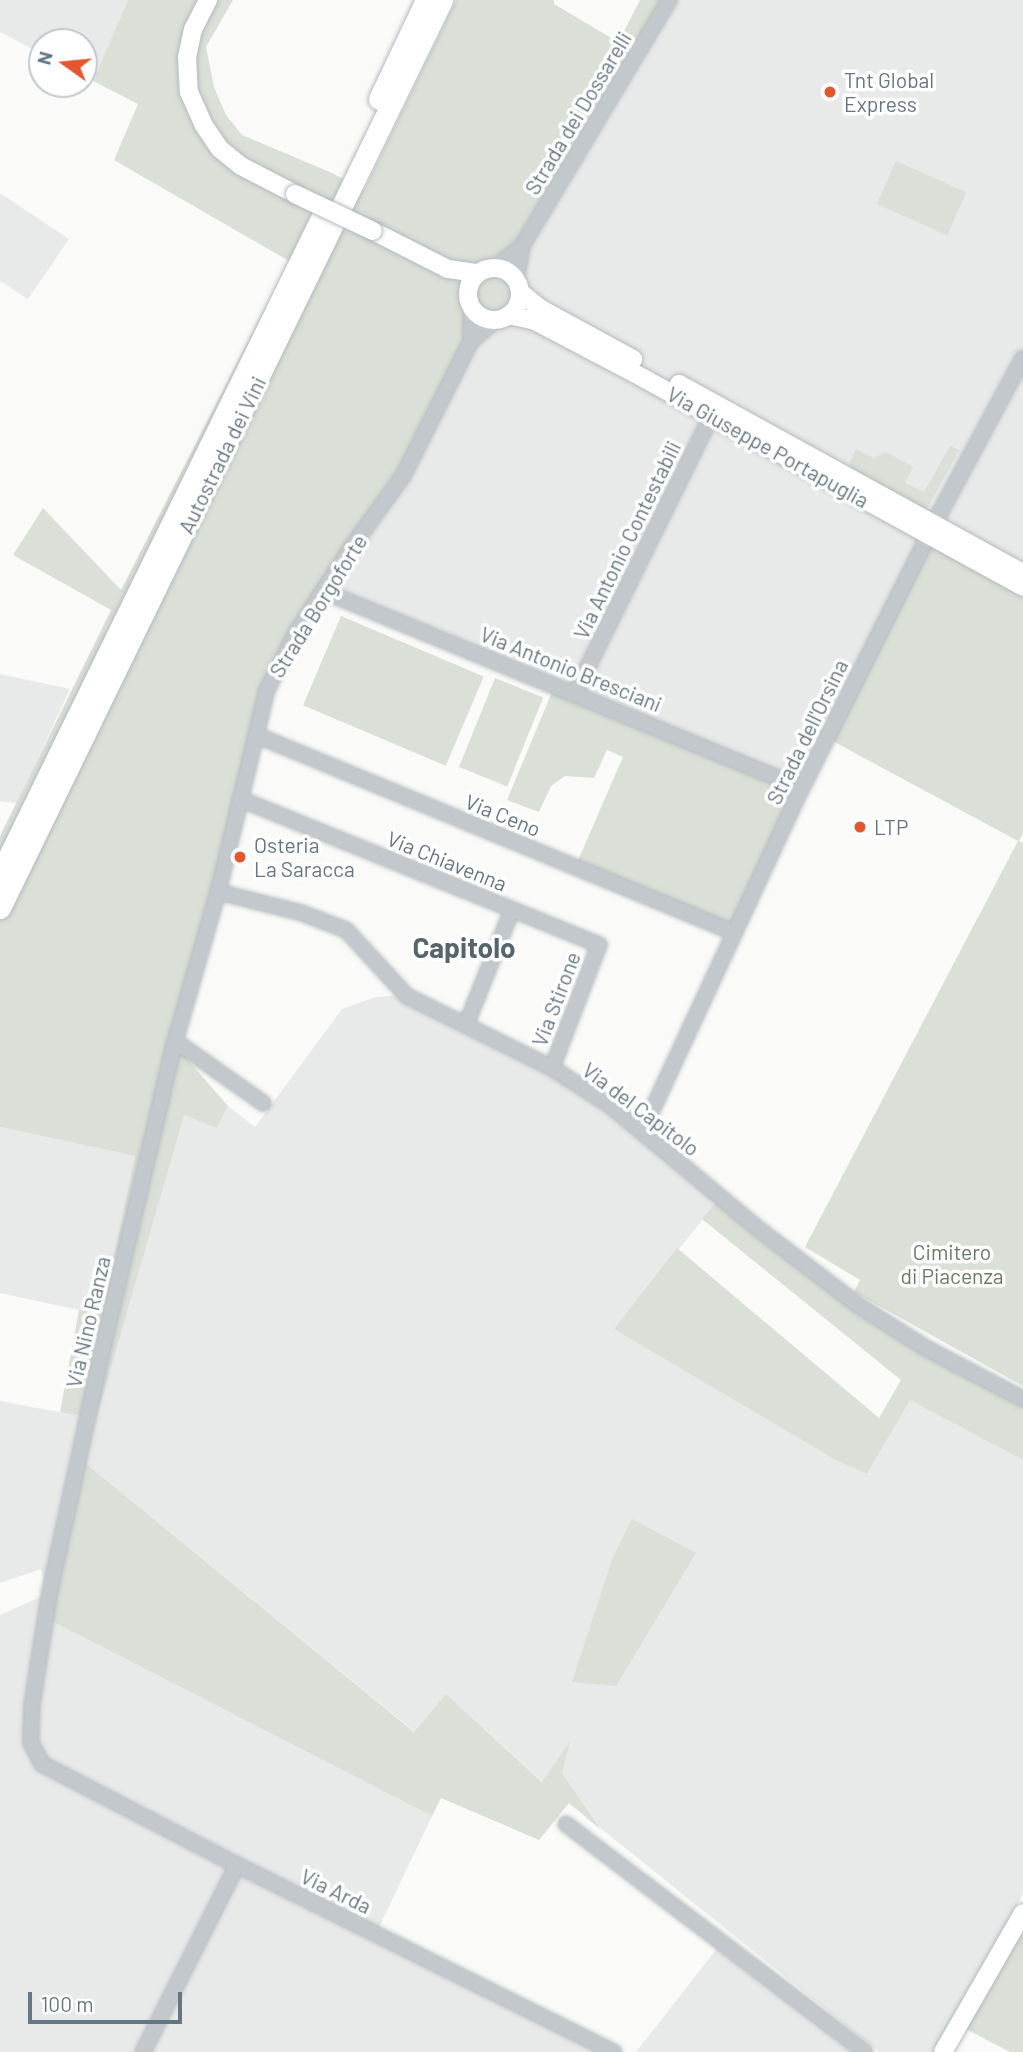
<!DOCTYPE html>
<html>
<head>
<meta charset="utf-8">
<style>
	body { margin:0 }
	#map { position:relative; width:1023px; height:2052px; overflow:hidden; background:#fafaf8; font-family:Barlow,sans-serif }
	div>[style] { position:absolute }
	.built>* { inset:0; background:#e8e9e9 }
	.green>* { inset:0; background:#dadfd7; transform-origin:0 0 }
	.roads { filter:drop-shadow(0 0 2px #b5babe) drop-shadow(0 0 2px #b5babe) }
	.minor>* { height:14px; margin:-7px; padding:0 7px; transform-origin:7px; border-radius:7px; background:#c3c8cc }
	.major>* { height:18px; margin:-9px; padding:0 9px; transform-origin:9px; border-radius:9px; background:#fff }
	.major>.ring { margin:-9px; padding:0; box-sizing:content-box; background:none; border:18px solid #fff; border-radius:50% }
	.highway>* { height:21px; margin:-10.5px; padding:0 10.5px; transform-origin:10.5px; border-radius:10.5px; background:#fff }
	.bridges { filter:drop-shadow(0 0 2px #b5babe) drop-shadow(0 0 2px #b5babe) }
	.major-bridge>* { height:18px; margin:-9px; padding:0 9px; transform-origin:9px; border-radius:9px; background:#fff }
	.dots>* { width:19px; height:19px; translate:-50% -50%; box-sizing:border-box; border:4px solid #fff; border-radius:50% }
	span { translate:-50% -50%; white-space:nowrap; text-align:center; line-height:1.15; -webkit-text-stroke:7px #fff; paint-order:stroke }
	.poi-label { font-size:21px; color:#657683 }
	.left { translate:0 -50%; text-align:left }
	.street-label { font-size:21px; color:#657683 }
	.park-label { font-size:21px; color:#687a64 }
	.district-label { font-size:28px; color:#57646e; font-weight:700 }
	.north { position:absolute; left:28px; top:28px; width:70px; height:70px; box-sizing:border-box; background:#fff; border:2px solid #c1c8cd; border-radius:50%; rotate:285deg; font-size:19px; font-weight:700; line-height:28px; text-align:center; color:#657683 }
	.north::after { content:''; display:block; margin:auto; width:24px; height:32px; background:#e4572e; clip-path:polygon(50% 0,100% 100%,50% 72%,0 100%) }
	.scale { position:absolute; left:28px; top:1992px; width:154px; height:32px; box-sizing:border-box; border:4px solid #657683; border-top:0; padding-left:9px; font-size:21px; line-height:24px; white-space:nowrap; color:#657683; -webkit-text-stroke:5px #fff; paint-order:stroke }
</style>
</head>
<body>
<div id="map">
	<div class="built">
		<div style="clip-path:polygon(0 0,128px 0,93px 81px,84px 76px,84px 42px,42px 42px,42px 54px,0 32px)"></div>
		<div style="clip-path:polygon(670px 0,1023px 0,1023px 581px,932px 529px,803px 790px,325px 591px,457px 368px,522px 265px,534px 233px)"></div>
		<div style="clip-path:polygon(0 193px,69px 239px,28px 299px,0 281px)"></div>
		<div style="clip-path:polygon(0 674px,70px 689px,17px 803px,0 801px)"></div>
		<div style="clip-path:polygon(407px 995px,553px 1070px,720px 1198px,615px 1329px,867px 1474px,910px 1399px,1023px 1460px,1023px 1894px,934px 2052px,879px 2052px,543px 1782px,446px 1694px,415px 1732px,84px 1462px,46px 1618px,432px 1816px,376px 1934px,615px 2052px,0 2052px,0 1615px,47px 1594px,41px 1569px,0 1583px,0 1401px,96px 1419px,146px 1236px,184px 1114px,217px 1128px,228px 1106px,255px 1127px,342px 1009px,376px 997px)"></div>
		<div style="clip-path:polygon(0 1127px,135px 1156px,102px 1315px,0 1293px)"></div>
		<div style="clip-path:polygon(719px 1946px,852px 2052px,636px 2052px)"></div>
	</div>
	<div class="green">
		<div style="clip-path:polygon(128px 0,233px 0,206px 47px,214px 87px,226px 115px,242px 135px,332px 173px,364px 190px,456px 0,554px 0,554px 4px,640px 55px,534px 233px,522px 265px,525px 286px,521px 308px,503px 323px,487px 329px,457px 368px,405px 475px,266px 690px,174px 1044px,228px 1106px,217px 1128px,184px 1115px,96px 1419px,60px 1412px,79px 1310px,102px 1314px,135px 1156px,0 1127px,0 836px,111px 610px,13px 555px,43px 508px,121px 590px,289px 261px,114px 160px,138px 104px,93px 81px)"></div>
		<div style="clip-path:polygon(640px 0,671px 0,644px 48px,622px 35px)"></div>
		<div style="left:896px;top:161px;width:77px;height:47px;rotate:24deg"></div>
		<div style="clip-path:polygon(950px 446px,959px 450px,925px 512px,847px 469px,856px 449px,874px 458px,886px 452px,913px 467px,905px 483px,924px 492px)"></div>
		<div style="clip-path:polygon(928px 536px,1023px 588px,1023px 833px,1019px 841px,1023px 843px,1023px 1386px,854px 1292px,860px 1280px,805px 1247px,1018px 841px,827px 738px)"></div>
		<div style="left:341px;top:616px;width:155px;height:97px;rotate:23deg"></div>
		<div style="left:495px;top:678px;width:52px;height:96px;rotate:22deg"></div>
		<div style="clip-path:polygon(555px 685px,801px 789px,735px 933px,576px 865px,623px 757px,607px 750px,594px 778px,565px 776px,551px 786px,539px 812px,507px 800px)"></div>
		<div style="clip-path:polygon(720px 1198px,920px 1348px,1023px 1406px,1023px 1460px,910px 1400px,867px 1474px,836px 1460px,614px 1329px,677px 1248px,879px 1418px,901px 1380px,702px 1219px)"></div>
		<div style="clip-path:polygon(84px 1462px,414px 1732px,446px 1694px,542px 1782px,570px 1741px,562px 1773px,600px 1829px,569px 1803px,539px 1840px,441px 1798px,432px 1816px,46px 1618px)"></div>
		<div style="clip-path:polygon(632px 1519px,696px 1553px,616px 1686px,572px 1682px,612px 1560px)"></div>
		<div style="clip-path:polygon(1023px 1931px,1023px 2052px,1010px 2052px,966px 2029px)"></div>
	</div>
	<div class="roads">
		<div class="minor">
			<div style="left:495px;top:268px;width:35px;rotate:-39deg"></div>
			<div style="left:516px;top:281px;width:36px;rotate:-80deg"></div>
			<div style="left:522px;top:246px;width:287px;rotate:-59.1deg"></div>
			<div style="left:496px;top:320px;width:33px;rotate:140deg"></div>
			<div style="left:471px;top:341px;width:151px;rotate:116.7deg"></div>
			<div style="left:403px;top:476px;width:92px;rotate:125.8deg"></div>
			<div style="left:349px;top:551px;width:98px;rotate:122.9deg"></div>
			<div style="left:296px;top:633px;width:64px;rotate:117deg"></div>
			<div style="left:267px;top:690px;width:208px;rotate:103.6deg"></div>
			<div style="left:218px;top:892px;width:159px;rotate:106deg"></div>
			<div style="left:174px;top:1045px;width:325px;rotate:103.2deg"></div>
			<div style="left:100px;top:1361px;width:234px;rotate:102.3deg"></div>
			<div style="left:50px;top:1590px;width:116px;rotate:98.9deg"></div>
			<div style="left:32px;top:1705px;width:38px;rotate:92deg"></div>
			<div style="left:31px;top:1743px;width:24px;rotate:62deg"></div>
			<div style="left:42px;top:1764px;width:220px;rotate:27.4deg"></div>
			<div style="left:237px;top:1865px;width:421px;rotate:26.4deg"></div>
			<div style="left:471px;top:341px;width:34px;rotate:-90deg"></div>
			<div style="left:323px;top:591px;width:518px;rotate:22.36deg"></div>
			<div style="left:575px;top:693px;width:320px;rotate:-63.8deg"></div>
			<div style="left:256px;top:735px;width:518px;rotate:22.46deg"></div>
			<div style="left:240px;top:799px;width:388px;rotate:22.1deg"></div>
			<div style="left:599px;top:945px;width:132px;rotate:110.9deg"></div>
			<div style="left:218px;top:892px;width:87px;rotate:14deg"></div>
			<div style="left:302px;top:913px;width:47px;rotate:21.1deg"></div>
			<div style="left:346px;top:930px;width:90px;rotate:47.3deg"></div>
			<div style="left:407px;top:996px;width:162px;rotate:26.4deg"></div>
			<div style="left:552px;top:1068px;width:70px;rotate:32.8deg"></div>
			<div style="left:611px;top:1106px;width:187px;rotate:39.8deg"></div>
			<div style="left:755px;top:1226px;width:130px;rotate:37.5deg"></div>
			<div style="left:858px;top:1305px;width:80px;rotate:32.3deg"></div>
			<div style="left:926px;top:1348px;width:110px;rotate:27.7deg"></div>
			<div style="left:466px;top:1025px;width:124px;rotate:-68.2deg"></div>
			<div style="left:175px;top:1041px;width:108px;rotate:35.2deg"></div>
			<div style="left:642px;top:1132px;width:379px;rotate:-65.1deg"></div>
			<div style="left:802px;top:788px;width:295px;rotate:-63.4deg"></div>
			<div style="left:934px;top:524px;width:188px;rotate:-61.8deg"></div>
			<div style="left:566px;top:1824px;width:376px;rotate:37.3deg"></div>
			<div style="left:143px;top:2052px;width:209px;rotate:-63.3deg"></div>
		</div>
		<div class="major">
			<div style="left:208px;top:0;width:33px;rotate:117deg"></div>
			<div style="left:193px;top:29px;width:29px;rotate:102deg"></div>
			<div style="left:187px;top:57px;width:35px;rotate:87deg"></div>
			<div style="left:189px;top:92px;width:35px;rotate:66deg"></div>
			<div style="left:203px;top:124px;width:30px;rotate:56deg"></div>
			<div style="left:220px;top:149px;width:27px;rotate:39deg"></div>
			<div style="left:241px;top:166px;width:61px;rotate:27.4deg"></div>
			<div style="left:373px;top:231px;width:84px;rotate:26.9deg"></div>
			<div style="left:448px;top:269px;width:30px;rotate:8deg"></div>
			<div class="ring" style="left:468px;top:268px;width:34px;height:34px"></div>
			<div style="left:520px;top:292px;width:27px;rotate:39deg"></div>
			<div style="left:541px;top:309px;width:105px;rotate:28.5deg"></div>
			<div style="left:509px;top:315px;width:27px;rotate:13deg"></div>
			<div style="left:535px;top:321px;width:124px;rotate:27.8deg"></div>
			<div style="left:645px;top:379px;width:431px;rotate:28.8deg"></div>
			<div style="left:679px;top:384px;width:393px;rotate:28.8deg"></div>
			<div style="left:943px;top:2052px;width:160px;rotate:-60.1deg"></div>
		</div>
		<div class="highway">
			<div style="left:379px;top:99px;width:110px;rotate:-64.6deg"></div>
			<div style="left:0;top:874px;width:739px;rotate:-63.92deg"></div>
			<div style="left:0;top:908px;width:1010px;rotate:-64.04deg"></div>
		</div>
	</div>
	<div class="bridges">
		<div class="major-bridge">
			<div style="left:295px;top:194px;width:86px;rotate:25.4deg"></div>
		</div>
	</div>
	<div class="dots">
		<div style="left:830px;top:92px;background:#e4572e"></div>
		<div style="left:860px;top:827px;background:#e4572e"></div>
		<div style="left:240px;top:857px;background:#e4572e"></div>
	</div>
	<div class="poi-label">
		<span class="left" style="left:844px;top:92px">Tnt Global<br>Express</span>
		<span class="left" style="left:874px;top:827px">LTP</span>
		<span class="left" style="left:254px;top:857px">Osteria<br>La Saracca</span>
	</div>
	<div class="street-label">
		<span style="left:578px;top:113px;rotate:-59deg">Strada dei Dossarelli</span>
		<span style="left:768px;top:447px;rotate:29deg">Via Giuseppe Portapuglia</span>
		<span style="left:222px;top:455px;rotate:-64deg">Autostrada dei Vini</span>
		<span style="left:627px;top:540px;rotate:-64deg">Via Antonio Contestabili</span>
		<span style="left:318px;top:606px;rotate:-58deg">Strada Borgoforte</span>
		<span style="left:571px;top:669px;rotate:22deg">Via Antonio Bresciani</span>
		<span style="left:807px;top:732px;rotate:-64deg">Strada dell'Orsina</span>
		<span style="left:503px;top:815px;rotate:22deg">Via Ceno</span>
		<span style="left:447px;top:861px;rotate:22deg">Via Chiavenna</span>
		<span style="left:556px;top:999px;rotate:-69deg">Via Stirone</span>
		<span style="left:641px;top:1109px;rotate:37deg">Via del Capitolo</span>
		<span style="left:88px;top:1322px;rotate:-77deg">Via Nino Ranza</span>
		<span style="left:336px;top:1891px;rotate:26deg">Via Arda</span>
	</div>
	<div class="park-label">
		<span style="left:952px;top:1264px">Cimitero<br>di Piacenza</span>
	</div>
	<div class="district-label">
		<span style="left:464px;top:947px">Capitolo</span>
	</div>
	<div class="north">N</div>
	<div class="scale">100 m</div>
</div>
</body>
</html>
